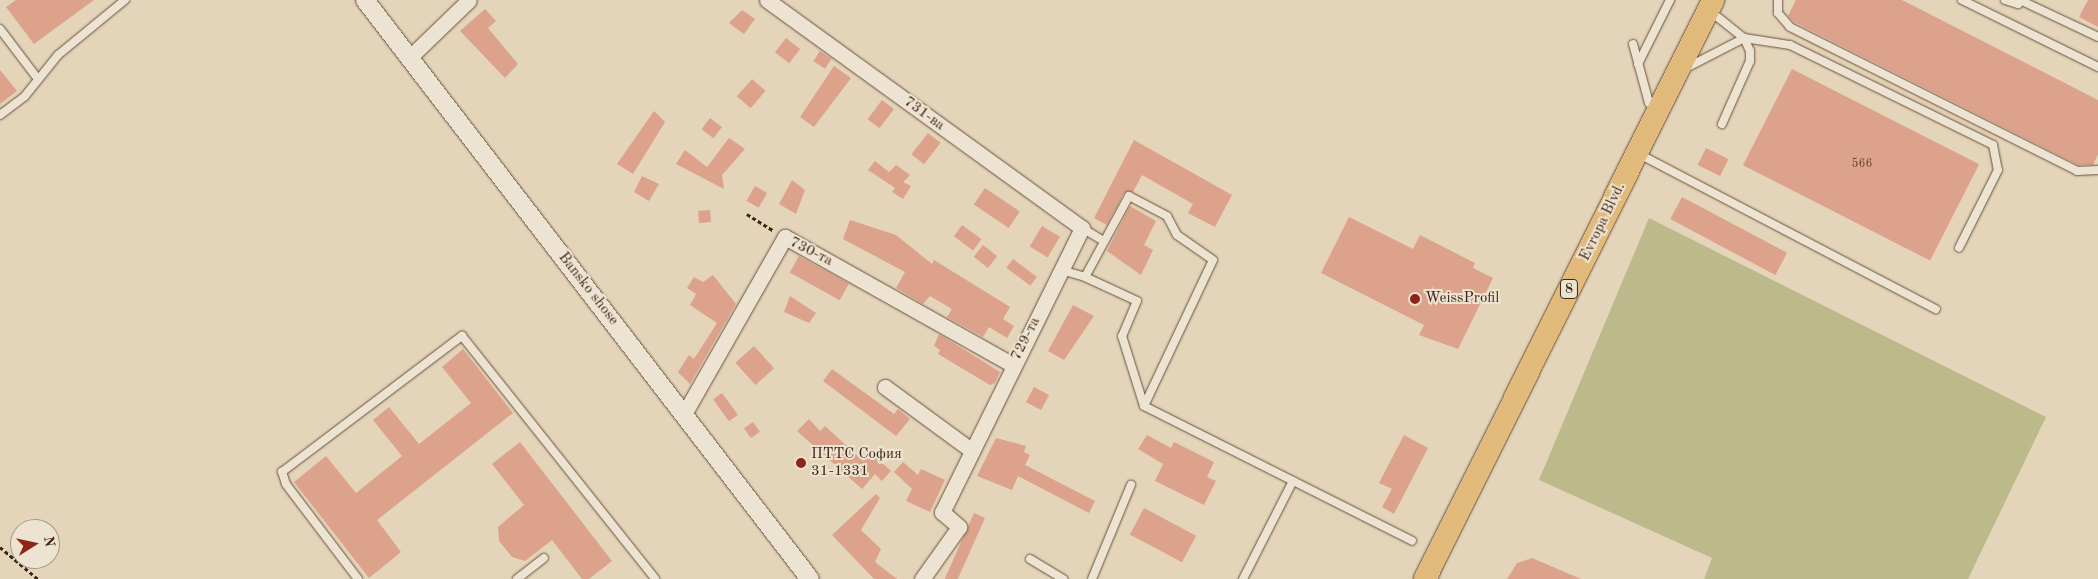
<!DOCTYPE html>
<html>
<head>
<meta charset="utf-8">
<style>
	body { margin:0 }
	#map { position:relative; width:2098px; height:579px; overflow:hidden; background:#e4d4b9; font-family:"Old Standard TT",serif }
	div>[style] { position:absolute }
	.green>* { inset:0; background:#bcba8a }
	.building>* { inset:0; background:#dca28c; transform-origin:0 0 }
	.path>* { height:2.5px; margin-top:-1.25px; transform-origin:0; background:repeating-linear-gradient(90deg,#3f2510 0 4px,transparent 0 6.5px) }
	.roads { filter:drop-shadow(0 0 1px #68513a) drop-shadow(0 0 1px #68513a) }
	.service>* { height:8px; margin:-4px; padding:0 4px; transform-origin:4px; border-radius:4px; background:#ede3d2 }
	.minor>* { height:15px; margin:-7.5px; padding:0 7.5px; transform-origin:7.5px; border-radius:7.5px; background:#ede3d2 }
	.tertiary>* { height:18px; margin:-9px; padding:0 9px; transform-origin:9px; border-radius:9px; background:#ede3d2 }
	.primary>* { height:22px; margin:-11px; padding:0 11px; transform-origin:11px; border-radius:11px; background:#e2ba7c }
	.dots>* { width:14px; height:14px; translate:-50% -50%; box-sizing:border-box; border:2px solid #ede3d2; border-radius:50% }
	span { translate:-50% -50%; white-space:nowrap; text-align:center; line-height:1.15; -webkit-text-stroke:4px #ede3d2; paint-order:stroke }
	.number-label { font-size:12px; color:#66442f }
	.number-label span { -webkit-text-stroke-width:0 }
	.shield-label span { padding:1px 4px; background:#ede3d2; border:1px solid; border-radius:4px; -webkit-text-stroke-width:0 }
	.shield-label { font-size:14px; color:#3f2510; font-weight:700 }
	.street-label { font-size:15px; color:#3f2510 }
	.poi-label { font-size:15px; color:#3f2510 }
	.left { translate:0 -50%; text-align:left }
	.north { position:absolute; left:10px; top:519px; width:50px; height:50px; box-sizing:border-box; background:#ede3d2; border:1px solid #a79784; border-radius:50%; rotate:80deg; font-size:14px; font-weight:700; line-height:20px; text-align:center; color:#3f2510 }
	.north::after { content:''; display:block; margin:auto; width:18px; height:22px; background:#8f2418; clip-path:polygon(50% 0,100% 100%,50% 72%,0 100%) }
</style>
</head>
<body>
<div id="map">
	<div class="green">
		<div style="clip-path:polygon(1649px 218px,2046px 417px,1968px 579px,1704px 579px,1712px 558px,1539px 480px)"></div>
	</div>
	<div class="building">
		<div style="clip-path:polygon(16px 0,94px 0,34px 44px,6px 7px)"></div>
		<div style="clip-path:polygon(1796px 0,1902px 0,2098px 100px,2098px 154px,2093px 165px,2078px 165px,1794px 22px,1788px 16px)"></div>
		<div style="clip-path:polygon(2088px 0,2098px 0,2098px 27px,2079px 17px)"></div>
		<div style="clip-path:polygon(485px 9px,496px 21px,488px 28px,518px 64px,505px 78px,460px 31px)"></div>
		<div style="clip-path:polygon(742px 10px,755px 19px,744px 34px,729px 23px)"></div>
		<div style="left:786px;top:38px;width:18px;height:18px;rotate:38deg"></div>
		<div style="left:820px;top:51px;width:14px;height:12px;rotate:34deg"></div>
		<div style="clip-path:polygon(834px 66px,851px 78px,814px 127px,800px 117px)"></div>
		<div style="left:1792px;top:69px;width:210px;height:108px;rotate:27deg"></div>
		<div style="clip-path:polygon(0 70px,17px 91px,0 104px)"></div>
		<div style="left:752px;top:79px;width:18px;height:23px;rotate:41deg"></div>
		<div style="left:882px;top:100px;width:15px;height:24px;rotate:37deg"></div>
		<div style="clip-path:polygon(654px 111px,665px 122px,633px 174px,617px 164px)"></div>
		<div style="left:710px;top:118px;width:15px;height:14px;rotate:37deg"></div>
		<div style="left:928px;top:133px;width:16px;height:27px;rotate:38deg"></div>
		<div style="clip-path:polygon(729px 138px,745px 149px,722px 175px,724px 189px,676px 164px,685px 150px,707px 167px)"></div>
		<div style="clip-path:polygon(1134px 140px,1232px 195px,1215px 227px,1188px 213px,1193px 204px,1142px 175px,1133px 192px,1124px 193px,1107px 225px,1094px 218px)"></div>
		<div style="left:1706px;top:148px;width:25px;height:19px;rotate:26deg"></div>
		<div style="clip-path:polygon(875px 161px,889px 172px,896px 165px,910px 175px,903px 182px,911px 186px,903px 199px,892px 192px,895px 188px,868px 170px)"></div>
		<div style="clip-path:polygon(642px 176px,659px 184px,649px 201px,634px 192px)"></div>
		<div style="clip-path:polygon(792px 180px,805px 190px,796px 214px,779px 204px)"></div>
		<div style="left:755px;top:186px;width:14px;height:17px;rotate:30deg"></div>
		<div style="left:985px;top:188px;width:42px;height:20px;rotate:34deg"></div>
		<div style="left:1682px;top:197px;width:119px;height:25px;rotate:28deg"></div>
		<div style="clip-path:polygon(1130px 206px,1156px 221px,1144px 245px,1153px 250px,1141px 275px,1107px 251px)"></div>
		<div style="left:710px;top:210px;width:12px;height:12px;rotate:85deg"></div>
		<div style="clip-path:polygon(1349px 217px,1413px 249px,1420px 235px,1475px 263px,1473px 268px,1493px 278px,1458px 349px,1419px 335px,1424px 325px,1321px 273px)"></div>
		<div style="clip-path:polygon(850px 220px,896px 235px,932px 264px,934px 260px,1010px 307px,1003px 319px,1014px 326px,1007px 338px,989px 327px,983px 337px,947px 317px,952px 309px,930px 296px,923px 304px,896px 288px,905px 272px,843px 239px)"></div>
		<div style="left:962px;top:225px;width:24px;height:14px;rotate:36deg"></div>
		<div style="left:1042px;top:226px;width:21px;height:24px;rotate:31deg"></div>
		<div style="left:983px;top:245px;width:18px;height:15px;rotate:38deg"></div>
		<div style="left:799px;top:256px;width:57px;height:19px;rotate:29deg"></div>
		<div style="left:1013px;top:259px;width:30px;height:11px;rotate:37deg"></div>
		<div style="clip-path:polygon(713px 275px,736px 304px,690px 384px,678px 372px,689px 355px,694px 359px,717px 323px,690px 305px,696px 294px,687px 288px,694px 277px,703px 282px)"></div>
		<div style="clip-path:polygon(790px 296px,816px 313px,809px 323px,784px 312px)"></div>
		<div style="clip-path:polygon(1073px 305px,1094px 316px,1064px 360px,1048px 351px)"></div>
		<div style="clip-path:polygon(939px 334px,1000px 372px,995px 383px,990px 385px,938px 354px,940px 350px,934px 346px)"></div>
		<div style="left:754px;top:346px;width:30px;height:25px;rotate:48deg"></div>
		<div style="clip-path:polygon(463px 349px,513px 413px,377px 520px,401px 552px,369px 578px,294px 482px,326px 456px,356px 493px,402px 456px,373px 420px,389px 407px,419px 444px,471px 403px,442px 367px)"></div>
		<div style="clip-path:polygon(832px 369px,894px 414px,898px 409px,910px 419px,896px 436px,823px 381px)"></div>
		<div style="left:1034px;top:387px;width:17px;height:17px;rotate:28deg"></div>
		<div style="left:722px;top:393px;width:27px;height:11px;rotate:54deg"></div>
		<div style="clip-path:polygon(809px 419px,820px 431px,825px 426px,863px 461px,871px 453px,891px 471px,882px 481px,875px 474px,862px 489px,797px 431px)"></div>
		<div style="left:753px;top:422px;width:12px;height:11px;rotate:55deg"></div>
		<div style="clip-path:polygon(1147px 435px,1171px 448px,1174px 442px,1214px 462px,1207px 477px,1216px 481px,1204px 505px,1155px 481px,1163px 464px,1138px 449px)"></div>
		<div style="clip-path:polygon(1404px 435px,1428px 448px,1394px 514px,1382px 507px,1392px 489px,1379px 483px)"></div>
		<div style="clip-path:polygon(996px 438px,1026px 446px,1024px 452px,1030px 455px,1025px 465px,1095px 501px,1089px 513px,1018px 476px,1012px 490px,977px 476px)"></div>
		<div style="clip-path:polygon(520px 442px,612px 561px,589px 579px,582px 579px,552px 540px,525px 561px,512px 557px,499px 541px,498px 527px,524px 505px,492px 464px)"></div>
		<div style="clip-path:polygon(903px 462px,918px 475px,921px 469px,945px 480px,930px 512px,906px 501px,912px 489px,894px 472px)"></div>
		<div style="clip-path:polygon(876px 494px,880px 498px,861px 530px,881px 549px,875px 562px,897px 579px,874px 579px,832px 535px)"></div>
		<div style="left:1144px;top:508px;width:59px;height:30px;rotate:28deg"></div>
		<div style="left:974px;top:513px;width:12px;height:73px;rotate:24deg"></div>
		<div style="clip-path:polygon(1532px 558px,1581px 579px,1507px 579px,1517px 563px)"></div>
	</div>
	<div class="path">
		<div style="left:747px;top:214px;width:31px;rotate:32deg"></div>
		<div style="left:0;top:547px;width:50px;rotate:40.1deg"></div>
	</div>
	<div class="roads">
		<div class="service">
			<div style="left:1778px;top:0;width:13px;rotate:90deg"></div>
			<div style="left:1778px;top:13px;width:18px;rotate:49deg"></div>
			<div style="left:1790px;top:27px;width:321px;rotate:26.6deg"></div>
			<div style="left:2077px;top:171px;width:21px;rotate:-3deg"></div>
			<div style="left:1962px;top:0;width:152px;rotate:26.2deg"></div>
			<div style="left:2005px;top:0;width:14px;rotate:17deg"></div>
			<div style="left:2018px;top:4px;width:6px;rotate:-39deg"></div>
			<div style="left:2022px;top:1px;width:84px;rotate:25.3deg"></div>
			<div style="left:1710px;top:11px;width:43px;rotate:38.5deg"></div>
			<div style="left:1744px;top:38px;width:14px;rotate:65deg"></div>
			<div style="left:1750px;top:51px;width:10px;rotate:90deg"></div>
			<div style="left:1750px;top:61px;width:69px;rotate:114deg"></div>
			<div style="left:0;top:29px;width:63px;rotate:52.8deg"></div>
			<div style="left:1633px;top:44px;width:61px;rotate:74.8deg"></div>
			<div style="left:1638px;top:64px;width:72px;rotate:-63.4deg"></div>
			<div style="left:1686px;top:68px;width:65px;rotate:-27.3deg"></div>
			<div style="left:1744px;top:38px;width:47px;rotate:8.7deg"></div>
			<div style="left:1790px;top:45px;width:226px;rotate:26.2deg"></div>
			<div style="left:1993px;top:145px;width:25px;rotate:79deg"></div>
			<div style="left:1998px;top:170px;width:87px;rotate:116.6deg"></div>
			<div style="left:0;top:115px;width:31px;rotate:-37deg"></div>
			<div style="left:25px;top:96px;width:53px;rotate:-51.2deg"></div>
			<div style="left:58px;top:55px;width:87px;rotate:-39.4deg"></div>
			<div style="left:1639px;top:154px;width:335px;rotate:27.6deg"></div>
			<div style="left:1082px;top:228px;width:26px;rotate:31deg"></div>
			<div style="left:1061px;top:270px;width:25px;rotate:16deg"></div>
			<div style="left:1144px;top:406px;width:161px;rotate:-64.7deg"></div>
			<div style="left:1213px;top:260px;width:44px;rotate:-145.2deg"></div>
			<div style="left:1177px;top:235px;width:21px;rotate:-118deg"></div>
			<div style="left:1167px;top:216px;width:43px;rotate:-152.2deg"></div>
			<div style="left:1129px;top:196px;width:92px;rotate:118.5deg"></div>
			<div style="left:1085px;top:277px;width:57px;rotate:24.8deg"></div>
			<div style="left:1137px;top:301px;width:38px;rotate:113deg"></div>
			<div style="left:1122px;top:336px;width:73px;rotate:72.6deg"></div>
			<div style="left:1144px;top:406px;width:300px;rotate:26.7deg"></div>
			<div style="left:1030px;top:559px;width:39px;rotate:31deg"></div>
			<div style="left:358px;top:579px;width:119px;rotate:-127.2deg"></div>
			<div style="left:286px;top:484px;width:13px;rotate:-108deg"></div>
			<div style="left:282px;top:472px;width:226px;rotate:-37.1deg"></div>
			<div style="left:462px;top:336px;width:310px;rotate:51.5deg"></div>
			<div style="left:517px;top:579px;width:34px;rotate:-38deg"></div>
			<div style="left:1092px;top:579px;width:102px;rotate:-67.5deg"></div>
			<div style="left:1243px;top:579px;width:110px;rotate:-63deg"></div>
		</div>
		<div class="minor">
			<div style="left:767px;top:0;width:389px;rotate:35.9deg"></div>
			<div style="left:1082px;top:228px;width:317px;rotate:116.2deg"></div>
			<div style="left:942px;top:512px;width:23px;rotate:41deg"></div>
			<div style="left:959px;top:527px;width:64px;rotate:125.4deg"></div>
			<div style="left:409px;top:58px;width:83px;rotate:-44deg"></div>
			<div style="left:885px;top:387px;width:107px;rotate:36.2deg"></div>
			<div style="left:684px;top:414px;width:204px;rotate:-60.3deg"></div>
			<div style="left:785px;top:237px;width:261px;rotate:29.3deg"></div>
		</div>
		<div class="tertiary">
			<div style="left:365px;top:0;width:730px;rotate:52.46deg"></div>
		</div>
		<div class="primary">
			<div style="left:1425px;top:579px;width:647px;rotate:-63.55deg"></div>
		</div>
	</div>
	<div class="dots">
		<div style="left:1415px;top:299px;background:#8f2418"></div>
		<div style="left:801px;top:463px;background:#8f2418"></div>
	</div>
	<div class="number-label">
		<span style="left:1862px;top:165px">566</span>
	</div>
	<div class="shield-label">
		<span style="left:1569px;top:289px">8</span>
	</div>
	<div class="street-label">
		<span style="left:924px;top:114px;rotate:36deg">731-ва</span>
		<span style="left:1603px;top:222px;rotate:-64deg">Evropa Blvd.</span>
		<span style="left:811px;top:252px;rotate:27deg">730-та</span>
		<span style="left:588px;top:289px;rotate:52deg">Bansko shose</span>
		<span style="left:1026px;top:339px;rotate:-63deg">729-та</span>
	</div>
	<div class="poi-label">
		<span class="left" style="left:1425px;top:299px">WeissProfil</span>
		<span class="left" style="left:811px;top:463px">ПТТС София<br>31-1331</span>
	</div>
	<div class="north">N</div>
</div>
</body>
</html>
